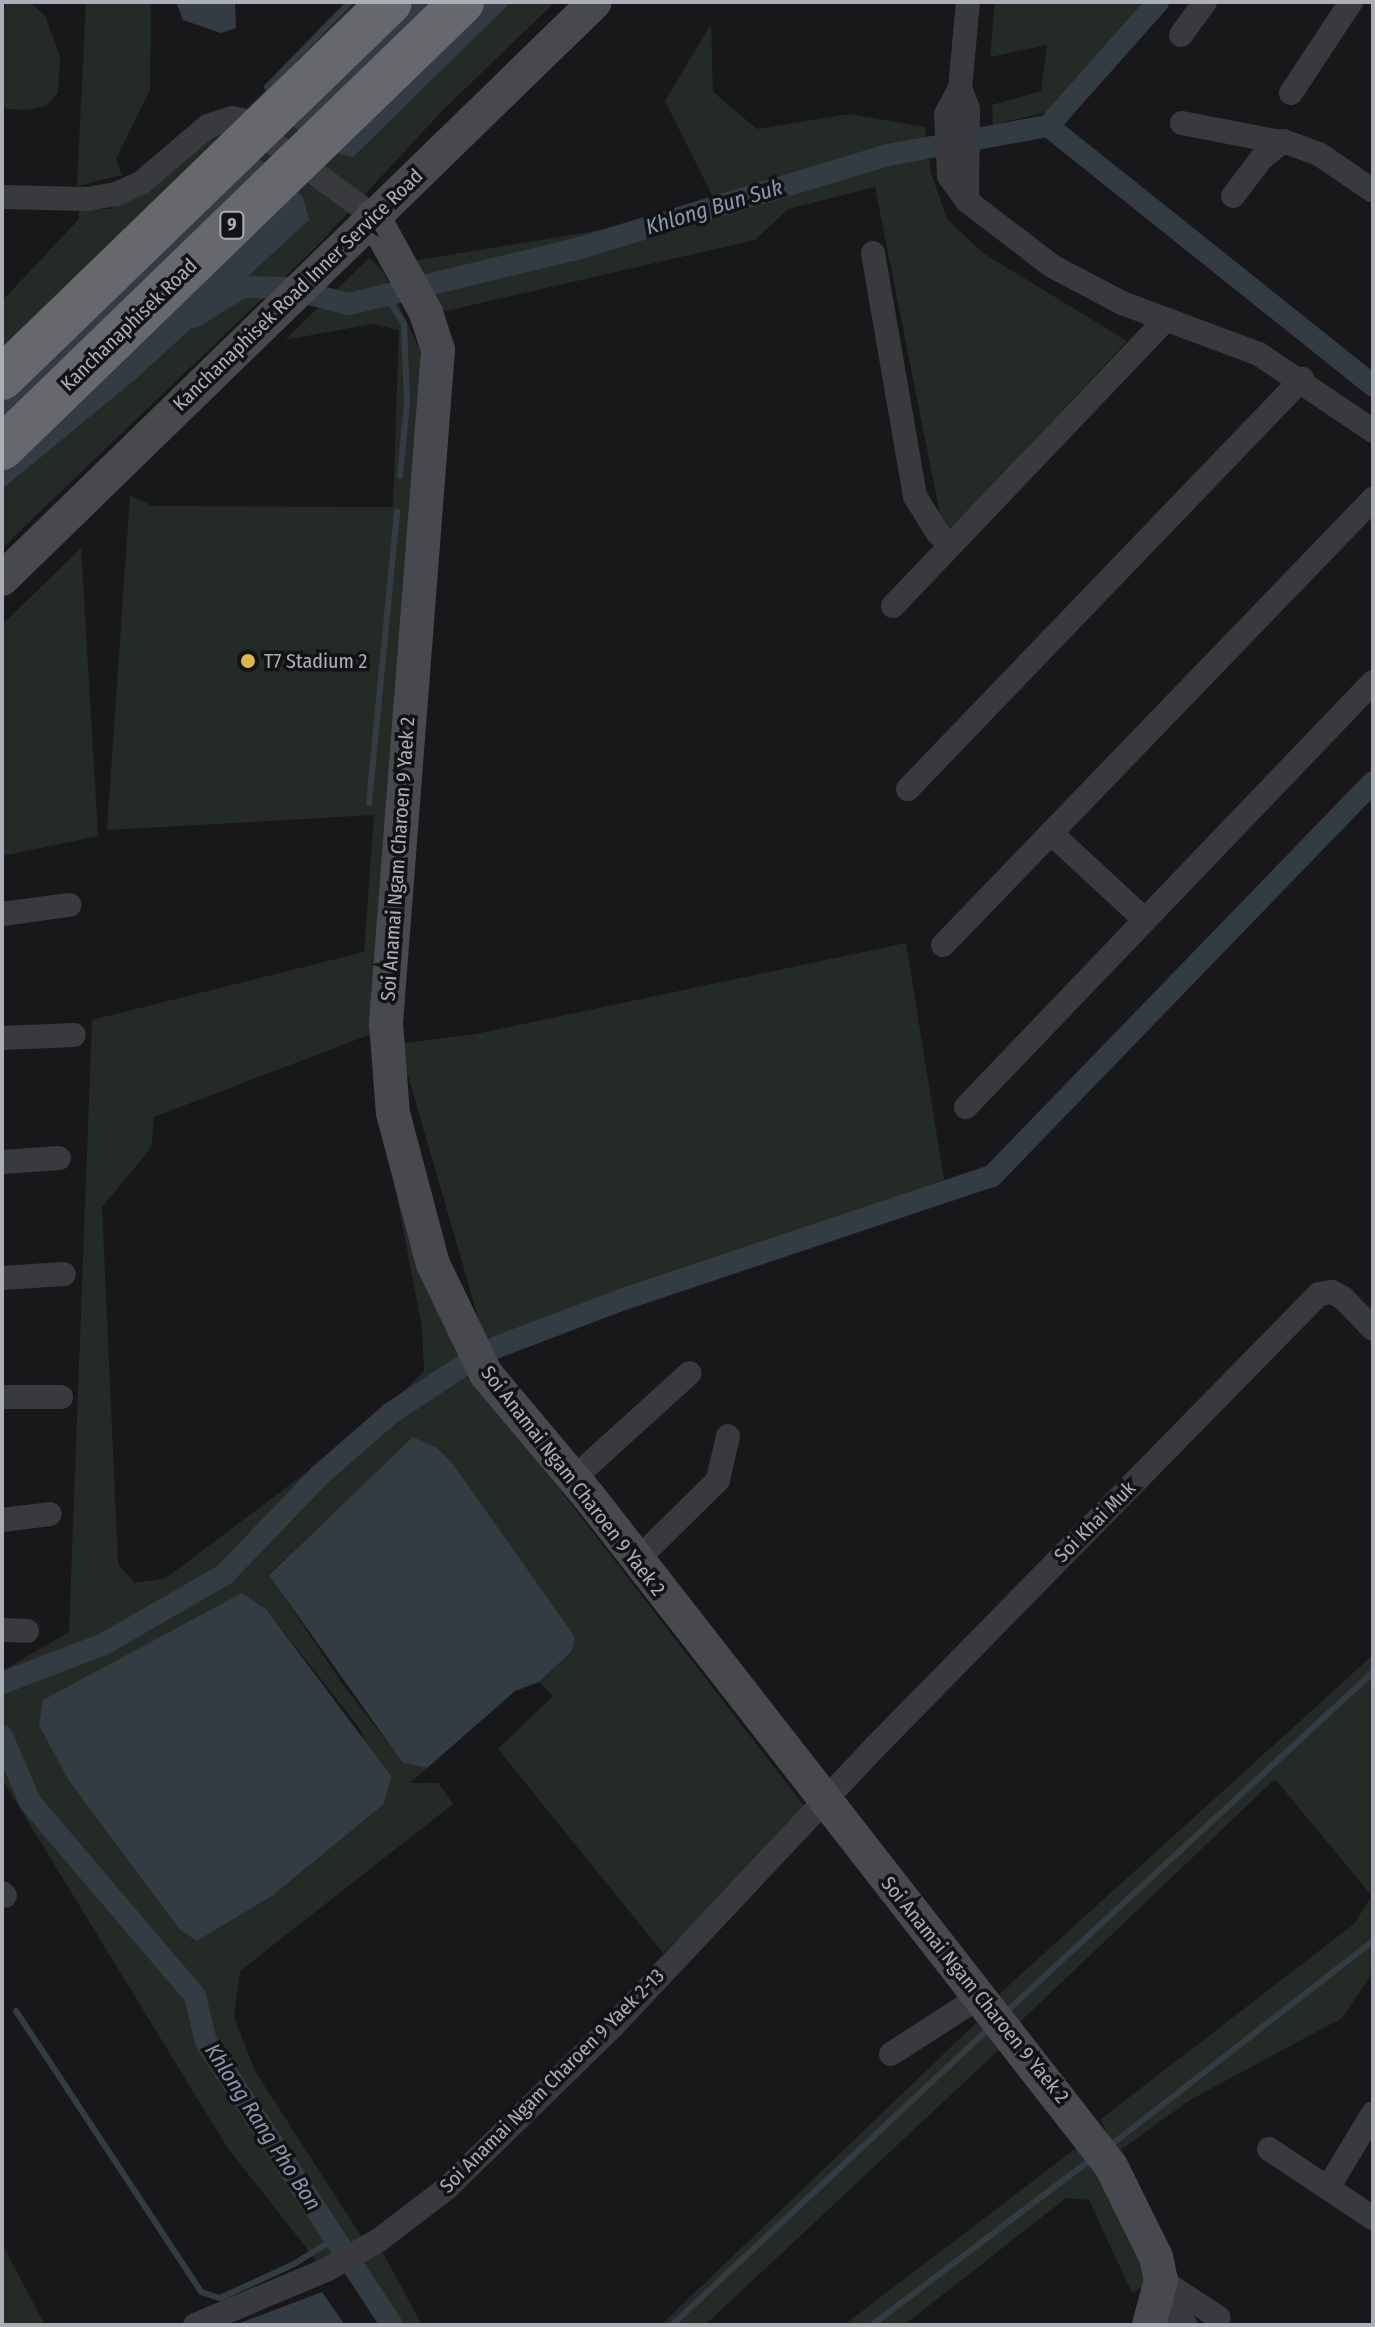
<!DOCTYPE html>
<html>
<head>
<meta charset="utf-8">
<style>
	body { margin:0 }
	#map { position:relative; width:1375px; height:2327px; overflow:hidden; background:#18181a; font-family:"Fira Sans Condensed",sans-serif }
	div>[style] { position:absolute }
	.green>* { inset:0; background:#242b26 }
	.water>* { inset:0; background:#343c43 }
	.stream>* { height:6px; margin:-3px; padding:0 3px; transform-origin:3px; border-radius:3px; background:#343c43 }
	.canal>* { height:22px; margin:-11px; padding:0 11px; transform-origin:11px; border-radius:11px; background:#343c43 }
	.street>* { height:24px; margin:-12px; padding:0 12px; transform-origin:12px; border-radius:12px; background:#393a3e }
	.secondary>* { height:34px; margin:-17px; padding:0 17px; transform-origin:17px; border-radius:17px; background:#48494e }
	.highway-bridge>* { height:44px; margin:-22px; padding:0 22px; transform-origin:22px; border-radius:22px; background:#66686e }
	.dots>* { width:22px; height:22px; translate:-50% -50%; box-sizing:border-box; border:4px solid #131315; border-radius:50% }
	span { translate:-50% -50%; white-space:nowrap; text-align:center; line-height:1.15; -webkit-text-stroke:7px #131315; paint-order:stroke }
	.shield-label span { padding:2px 6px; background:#131315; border:2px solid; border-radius:6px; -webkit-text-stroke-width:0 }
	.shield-label { font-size:18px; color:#acafb8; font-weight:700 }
	.street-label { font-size:20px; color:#acafb8 }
	.poi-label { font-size:20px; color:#acafb8 }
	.left { translate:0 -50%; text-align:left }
	.water-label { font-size:22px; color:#8799ae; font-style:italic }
	.frame { position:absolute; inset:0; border:4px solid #acafb8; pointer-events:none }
</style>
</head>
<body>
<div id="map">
	<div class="green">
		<div style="clip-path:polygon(16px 2px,32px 4px,45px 16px,60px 56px,58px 93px,46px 106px,26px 110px,6px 109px,2px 100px,2px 15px,5px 5px)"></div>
		<div style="clip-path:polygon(86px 2px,151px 2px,150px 90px,116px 159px,122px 175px,77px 186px)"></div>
		<div style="clip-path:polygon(353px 2px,555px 2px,442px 111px,317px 246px,2px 548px,2px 301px,79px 219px,79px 209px,110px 209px,196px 140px,226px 129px)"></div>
		<div style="clip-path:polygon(995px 2px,1148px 2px,1047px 112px,993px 125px,992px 105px,1041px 91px,1047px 45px,990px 57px)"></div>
		<div style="clip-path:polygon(711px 24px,713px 92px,757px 129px,849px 114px,925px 127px,931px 173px,947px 219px,983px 253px,1127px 341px,953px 527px,942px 525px,875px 187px,788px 209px,755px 240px,441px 312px,412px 261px,601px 230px,713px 197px,665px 101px)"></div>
		<div style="clip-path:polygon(evenodd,369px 258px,383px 271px,420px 350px,421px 447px,374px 1033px,154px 1117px,151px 1148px,102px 1207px,118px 1564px,135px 1583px,166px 1578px,373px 1422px,424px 1371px,422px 1327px,394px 1182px,402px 1181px,475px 1380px,805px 1807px,800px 1819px,663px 1953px,498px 1749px,553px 1696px,539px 1682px,572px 1651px,575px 1637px,436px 1447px,413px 1438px,269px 1574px,343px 1685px,403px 1762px,427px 1768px,410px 1783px,438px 1783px,453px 1804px,240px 1971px,234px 2017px,255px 2071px,363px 2239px,383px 2253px,422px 2325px,383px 2325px,337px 2255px,319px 2264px,227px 2147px,2px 1779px,2px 1671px,69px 1632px,92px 1020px,364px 952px,374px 815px,107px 830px,130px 495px,152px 506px,393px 507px,399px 330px,372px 324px,285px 340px,369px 258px,242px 1593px,266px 1609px,361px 1730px,384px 1804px,272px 1896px,197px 1941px,180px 1930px,69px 1781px,39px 1726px,242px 1593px)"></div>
		<div style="clip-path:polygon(81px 548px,98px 836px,2px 856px,2px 625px)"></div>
		<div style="clip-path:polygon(906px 943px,944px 1180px,508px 1335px,484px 1338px,399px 1044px,476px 1034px)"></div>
		<div style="clip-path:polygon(1373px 1655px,1373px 1972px,1342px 2018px,1190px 2100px,1115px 2154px,1101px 2119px,1354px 1924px,1372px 1896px,1275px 1779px,1020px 2022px,996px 1997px)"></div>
		<div style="clip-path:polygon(977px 2022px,1003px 2046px,705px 2325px,661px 2325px)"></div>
		<div style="clip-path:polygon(1086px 2146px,1142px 2244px,1147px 2284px,1132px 2293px,1089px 2200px,1066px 2198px,904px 2325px,844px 2325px,1075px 2149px)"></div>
		<div style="clip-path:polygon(2px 2244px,45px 2325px,2px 2325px)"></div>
	</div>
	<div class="water">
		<div style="clip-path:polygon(176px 2px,235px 2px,236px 28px,221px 33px,183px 20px)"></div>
		<div style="clip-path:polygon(370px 2px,511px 2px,353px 157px,323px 150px,272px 109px)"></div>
		<div style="clip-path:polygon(228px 141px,272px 167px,303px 197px,309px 220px,138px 377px,2px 489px,2px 359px)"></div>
		<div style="clip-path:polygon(413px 1437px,436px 1447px,452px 1463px,575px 1637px,572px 1651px,539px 1682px,515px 1691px,427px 1768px,403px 1763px,269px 1575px)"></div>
		<div style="clip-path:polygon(242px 1593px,266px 1609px,391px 1776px,384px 1804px,272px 1896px,197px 1941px,180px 1930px,69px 1781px,39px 1726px,43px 1700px)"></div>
		<div style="clip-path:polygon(322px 2292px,345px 2325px,240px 2323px)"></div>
	</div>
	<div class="stream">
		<div style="left:267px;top:87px;width:119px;rotate:-45.7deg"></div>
		<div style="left:386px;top:296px;width:33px;rotate:57deg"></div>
		<div style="left:404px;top:324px;width:79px;rotate:87.8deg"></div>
		<div style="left:407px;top:403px;width:73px;rotate:95.5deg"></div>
		<div style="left:369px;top:803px;width:293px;rotate:-84.5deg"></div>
		<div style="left:16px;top:2011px;width:336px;rotate:56.6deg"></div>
		<div style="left:201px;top:2292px;width:20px;rotate:18deg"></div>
		<div style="left:220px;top:2298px;width:81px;rotate:-24.7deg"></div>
		<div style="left:294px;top:2264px;width:49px;rotate:-31.8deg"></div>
		<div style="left:1006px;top:2012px;width:500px;rotate:-42.81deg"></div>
		<div style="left:1116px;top:2141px;width:326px;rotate:-37.9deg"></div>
		<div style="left:672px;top:2325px;width:434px;rotate:-43.1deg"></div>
		<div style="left:872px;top:2325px;width:268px;rotate:-37.1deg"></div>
	</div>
	<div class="canal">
		<div style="left:1048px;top:126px;width:166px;rotate:-48.4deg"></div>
		<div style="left:194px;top:317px;width:57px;rotate:-32deg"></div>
		<div style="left:242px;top:287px;width:44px;rotate:1.3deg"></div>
		<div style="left:286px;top:288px;width:65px;rotate:14.3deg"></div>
		<div style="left:349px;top:304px;width:230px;rotate:-13.6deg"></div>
		<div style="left:573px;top:250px;width:329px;rotate:-16.8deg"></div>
		<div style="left:888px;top:155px;width:163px;rotate:-10.3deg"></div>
		<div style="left:1048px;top:126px;width:416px;rotate:38.6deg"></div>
		<div style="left:2px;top:1683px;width:109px;rotate:-20.9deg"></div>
		<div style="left:104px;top:1644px;width:140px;rotate:-30deg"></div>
		<div style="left:225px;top:1574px;width:137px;rotate:-46.2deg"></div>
		<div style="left:320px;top:1475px;width:94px;rotate:-41.1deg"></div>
		<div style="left:391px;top:1413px;width:111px;rotate:-33.3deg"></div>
		<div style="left:484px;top:1352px;width:143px;rotate:-20.8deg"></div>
		<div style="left:618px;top:1301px;width:394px;rotate:-18.5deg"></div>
		<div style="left:992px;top:1176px;width:548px;rotate:-45.96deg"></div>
		<div style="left:2px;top:1736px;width:72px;rotate:67deg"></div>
		<div style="left:30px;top:1802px;width:255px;rotate:49.6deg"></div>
		<div style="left:195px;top:1996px;width:47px;rotate:76.6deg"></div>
		<div style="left:206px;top:2042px;width:339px;rotate:56.7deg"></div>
	</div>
	<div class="street">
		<div style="left:968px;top:2px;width:86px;rotate:95.3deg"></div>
		<div style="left:960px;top:88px;width:30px;rotate:118deg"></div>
		<div style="left:946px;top:114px;width:62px;rotate:87.2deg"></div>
		<div style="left:949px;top:176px;width:31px;rotate:54deg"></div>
		<div style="left:967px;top:201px;width:107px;rotate:37.4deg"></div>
		<div style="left:1052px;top:266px;width:79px;rotate:27.9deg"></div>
		<div style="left:1122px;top:303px;width:146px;rotate:20.4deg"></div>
		<div style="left:1259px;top:354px;width:138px;rotate:34deg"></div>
		<div style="left:1181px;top:35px;width:41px;rotate:-54deg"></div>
		<div style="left:960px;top:88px;width:22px;rotate:69deg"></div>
		<div style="left:968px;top:109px;width:92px;rotate:90.6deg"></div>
		<div style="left:1291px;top:93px;width:109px;rotate:-56.6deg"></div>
		<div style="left:1182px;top:123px;width:100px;rotate:11deg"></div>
		<div style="left:1233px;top:196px;width:48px;rotate:-52.7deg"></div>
		<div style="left:1262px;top:158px;width:27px;rotate:-39deg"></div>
		<div style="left:1283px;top:141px;width:38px;rotate:20deg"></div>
		<div style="left:1319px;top:154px;width:65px;rotate:34.4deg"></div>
		<div style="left:2px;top:197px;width:85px;rotate:1.3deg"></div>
		<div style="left:87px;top:199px;width:29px;rotate:-10deg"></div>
		<div style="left:116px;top:194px;width:27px;rotate:-24deg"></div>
		<div style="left:141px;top:183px;width:88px;rotate:-40.4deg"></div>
		<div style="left:208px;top:126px;width:25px;rotate:-18deg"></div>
		<div style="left:232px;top:118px;width:10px;rotate:11deg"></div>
		<div style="left:242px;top:120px;width:162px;rotate:36.2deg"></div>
		<div style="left:873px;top:253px;width:247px;rotate:80.2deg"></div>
		<div style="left:915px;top:496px;width:42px;rotate:58.6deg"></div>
		<div style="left:937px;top:532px;width:19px;rotate:43deg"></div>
		<div style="left:893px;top:606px;width:396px;rotate:-46.4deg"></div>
		<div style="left:908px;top:789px;width:569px;rotate:-46.14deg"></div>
		<div style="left:1051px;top:833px;width:128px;rotate:42.8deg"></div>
		<div style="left:2px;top:914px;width:68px;rotate:-7.7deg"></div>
		<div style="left:943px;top:945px;width:620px;rotate:-46.05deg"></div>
		<div style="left:2px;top:1038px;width:72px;rotate:-2.4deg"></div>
		<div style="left:966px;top:1107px;width:588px;rotate:-46.24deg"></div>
		<div style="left:2px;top:1162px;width:57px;rotate:-4deg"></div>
		<div style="left:2px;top:1278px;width:62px;rotate:-3.7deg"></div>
		<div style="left:2px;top:1397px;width:59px"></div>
		<div style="left:574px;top:1478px;width:156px;rotate:-42.2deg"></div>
		<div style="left:2px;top:1520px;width:48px;rotate:-7.1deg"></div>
		<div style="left:637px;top:1560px;width:114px;rotate:-44.6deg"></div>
		<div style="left:718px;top:1480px;width:45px;rotate:-77.2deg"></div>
		<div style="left:2px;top:1630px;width:25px;rotate:2deg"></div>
		<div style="left:2px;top:1893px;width:4px;rotate:45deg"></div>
		<div style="left:891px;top:2054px;width:107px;rotate:-32.8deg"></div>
		<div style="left:1269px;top:2149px;width:125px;rotate:33.6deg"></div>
		<div style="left:1328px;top:2188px;width:87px;rotate:-59deg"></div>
		<div style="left:1161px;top:2280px;width:69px;rotate:33.2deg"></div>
		<div style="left:1158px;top:2305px;width:34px;rotate:36deg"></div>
		<div style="left:195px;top:2325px;width:142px;rotate:-22.8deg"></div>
		<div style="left:326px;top:2270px;width:61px;rotate:-29.5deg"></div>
		<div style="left:379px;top:2240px;width:86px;rotate:-37.4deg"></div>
		<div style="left:447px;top:2188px;width:231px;rotate:-44.3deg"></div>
		<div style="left:612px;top:2027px;width:387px;rotate:-46.8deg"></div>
		<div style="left:877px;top:1745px;width:631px;rotate:-45.58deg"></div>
		<div style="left:1319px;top:1294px;width:13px;rotate:-9deg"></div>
		<div style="left:1332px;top:1292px;width:13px;rotate:29deg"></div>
		<div style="left:1343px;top:1298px;width:43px;rotate:45.9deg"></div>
	</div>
	<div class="secondary">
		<div style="left:373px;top:216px;width:111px;rotate:61.3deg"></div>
		<div style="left:426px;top:313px;width:39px;rotate:72deg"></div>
		<div style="left:438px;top:350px;width:675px;rotate:94.42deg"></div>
		<div style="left:386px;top:1023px;width:90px;rotate:85.6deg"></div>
		<div style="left:393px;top:1113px;width:156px;rotate:75.2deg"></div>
		<div style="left:433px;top:1264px;width:122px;rotate:64.3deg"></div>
		<div style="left:486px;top:1374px;width:162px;rotate:50deg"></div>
		<div style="left:590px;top:1498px;width:847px;rotate:52.05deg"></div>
		<div style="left:1111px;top:2166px;width:102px;rotate:63.7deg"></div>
		<div style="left:1156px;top:2257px;width:24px;rotate:78deg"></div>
		<div style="left:1161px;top:2280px;width:47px;rotate:104.9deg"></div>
		<div style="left:2px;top:579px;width:827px;rotate:-44.22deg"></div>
	</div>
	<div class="highway-bridge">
		<div style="left:2px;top:378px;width:540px;rotate:-44.1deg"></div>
		<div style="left:2px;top:448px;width:641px;rotate:-44.11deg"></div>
	</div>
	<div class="dots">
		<div style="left:248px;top:661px;background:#dcb64e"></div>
	</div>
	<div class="shield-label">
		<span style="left:232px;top:225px">9</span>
	</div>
	<div class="street-label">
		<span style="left:298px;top:290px;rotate:-44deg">Kanchanaphisek Road Inner Service Road</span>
		<span style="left:129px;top:325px;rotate:-44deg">Kanchanaphisek Road</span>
		<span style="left:398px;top:859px;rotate:-86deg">Soi Anamai Ngam Charoen 9 Yaek 2</span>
		<span style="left:573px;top:1481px;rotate:52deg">Soi Anamai Ngam Charoen 9 Yaek 2</span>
		<span style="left:1095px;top:1522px;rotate:-45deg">Soi Khai Muk</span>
		<span style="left:975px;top:1990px;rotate:51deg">Soi Anamai Ngam Charoen 9 Yaek 2</span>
		<span style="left:552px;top:2081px;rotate:-45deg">Soi Anamai Ngam Charoen 9 Yaek 2-13</span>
	</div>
	<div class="poi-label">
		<span class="left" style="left:264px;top:661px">T7 Stadium 2</span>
	</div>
	<div class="water-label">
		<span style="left:714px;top:207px;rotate:-17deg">Khlong Bun Suk</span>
		<span style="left:263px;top:2127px;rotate:57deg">Khlong Rang Pho Bon</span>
	</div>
	<div class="frame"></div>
</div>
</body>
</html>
